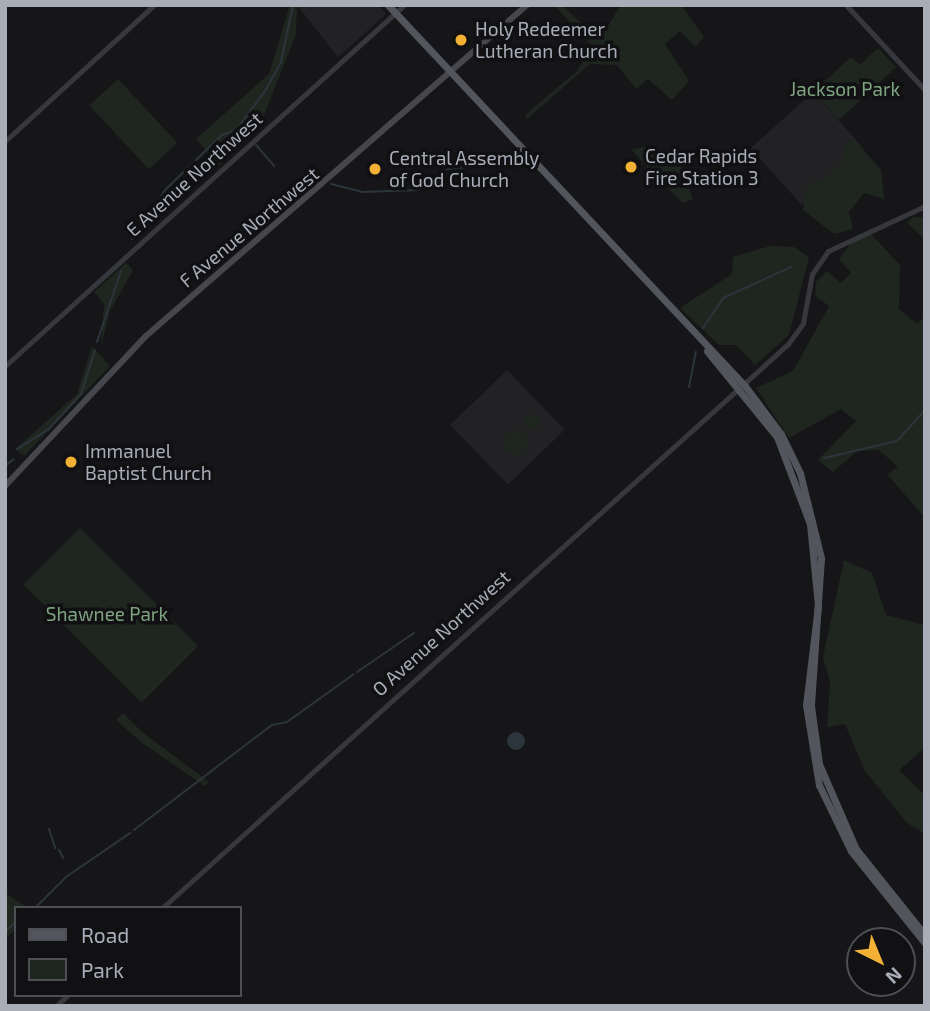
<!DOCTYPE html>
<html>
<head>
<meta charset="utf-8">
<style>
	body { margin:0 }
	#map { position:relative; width:930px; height:1011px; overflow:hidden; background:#161618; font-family:"Exo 2",sans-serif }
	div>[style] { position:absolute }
	.built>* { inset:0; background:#222225; transform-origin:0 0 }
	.green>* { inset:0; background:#1e261f; transform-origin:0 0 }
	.round { border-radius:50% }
	.water>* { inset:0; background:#2c353c }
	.stream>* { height:2px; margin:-1px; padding:0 1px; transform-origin:1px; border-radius:1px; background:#2c353c }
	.tertiary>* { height:5px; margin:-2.5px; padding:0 2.5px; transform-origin:2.5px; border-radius:2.5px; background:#37383d }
	.secondary>* { height:6px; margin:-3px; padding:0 3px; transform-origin:3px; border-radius:3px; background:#45474d }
	.primary>* { height:7px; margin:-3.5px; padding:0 3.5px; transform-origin:3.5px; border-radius:3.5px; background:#53555c }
	.dots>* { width:19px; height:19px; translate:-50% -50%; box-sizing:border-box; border:4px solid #111113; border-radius:50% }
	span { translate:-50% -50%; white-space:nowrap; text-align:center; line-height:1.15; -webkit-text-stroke:7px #111113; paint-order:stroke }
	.poi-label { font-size:19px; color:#a8adb8 }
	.left { translate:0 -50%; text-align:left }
	.park-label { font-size:19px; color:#7fa381 }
	.street-label { font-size:19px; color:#a8adb8 }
	.frame { position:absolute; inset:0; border:7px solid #a8adb8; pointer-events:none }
	.legend { position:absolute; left:14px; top:906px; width:228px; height:91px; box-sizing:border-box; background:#111113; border:2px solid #4d4f55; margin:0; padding:9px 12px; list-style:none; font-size:21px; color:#a8adb8 }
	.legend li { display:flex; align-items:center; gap:14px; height:35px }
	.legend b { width:35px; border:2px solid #4d4f55 }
	.north { position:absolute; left:846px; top:927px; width:70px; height:70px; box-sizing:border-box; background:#111113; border:2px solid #4d4f55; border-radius:50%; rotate:137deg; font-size:19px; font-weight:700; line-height:28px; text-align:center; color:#a8adb8 }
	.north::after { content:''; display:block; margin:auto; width:24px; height:32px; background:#f2b134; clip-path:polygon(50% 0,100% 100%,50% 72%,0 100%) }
</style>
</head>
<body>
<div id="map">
	<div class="built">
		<div style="clip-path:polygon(297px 5px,378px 5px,386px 14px,338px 57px)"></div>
		<div style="left:813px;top:92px;width:76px;height:84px;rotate:48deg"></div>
		<div style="left:507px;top:370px;width:83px;height:79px;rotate:46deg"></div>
	</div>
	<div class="green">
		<div style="clip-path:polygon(290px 5px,297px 5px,296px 34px,259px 128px,219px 166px,196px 139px,269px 74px)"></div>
		<div style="clip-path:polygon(554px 5px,562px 5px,599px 40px,621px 5px,681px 5px,704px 37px,695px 47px,680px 31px,665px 44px,689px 81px,672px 100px,648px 79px,636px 89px,617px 65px,590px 64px,527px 119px,525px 115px,577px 71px,592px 46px)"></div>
		<div style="clip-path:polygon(878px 48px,896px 67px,839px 120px,813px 92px,851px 57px,860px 65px)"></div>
		<div style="left:118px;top:79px;width:87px;height:39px;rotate:47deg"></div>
		<div style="clip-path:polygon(853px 138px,881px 170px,884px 199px,864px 193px,849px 212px,853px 229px,834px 234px,803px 210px,805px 189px,843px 164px,842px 151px)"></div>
		<div style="clip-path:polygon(643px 147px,658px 148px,680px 165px,693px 199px,683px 203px,662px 182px,645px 183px,654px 176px,632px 150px)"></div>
		<div style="clip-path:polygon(914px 217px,925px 217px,925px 240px,907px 223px)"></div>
		<div style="clip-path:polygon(871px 234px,900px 265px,899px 309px,917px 324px,925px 316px,925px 518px,887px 474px,898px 467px,879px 450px,857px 451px,833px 472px,818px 460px,856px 421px,841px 409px,789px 438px,756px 388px,793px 371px,829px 306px,815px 296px,816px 282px,827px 271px,841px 283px,851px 273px,839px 259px,851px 243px)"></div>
		<div style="clip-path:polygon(770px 246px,794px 247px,809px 257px,789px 335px,755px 365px,736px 345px,719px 345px,680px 308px,732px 274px,733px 257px)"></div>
		<div style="clip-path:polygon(126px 263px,133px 270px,110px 311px,101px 346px,104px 304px,94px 292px)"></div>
		<div style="clip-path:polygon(92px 346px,110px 366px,24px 456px,15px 449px,77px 394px)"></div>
		<div class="round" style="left:523px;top:414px;width:16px;height:16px"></div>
		<div class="round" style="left:504px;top:431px;width:24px;height:24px"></div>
		<div style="left:80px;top:528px;width:167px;height:80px;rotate:45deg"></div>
		<div style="clip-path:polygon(844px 560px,872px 573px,886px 615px,925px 625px,925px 748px,899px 770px,925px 796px,925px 834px,907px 823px,865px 771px,845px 724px,827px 727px,830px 682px,823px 657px)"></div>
		<div style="clip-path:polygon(123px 713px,142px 732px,209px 782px,205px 786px,141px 742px,116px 720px)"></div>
		<div style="clip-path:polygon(5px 893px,28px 908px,16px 908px,16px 929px,5px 939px)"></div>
	</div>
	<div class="water">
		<div class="round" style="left:507px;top:732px;width:18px;height:18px"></div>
	</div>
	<div class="stream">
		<div style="left:237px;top:130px;width:14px;rotate:34deg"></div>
		<div style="left:256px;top:145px;width:28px;rotate:49deg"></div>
		<div style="left:331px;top:184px;width:32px;rotate:14deg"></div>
		<div style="left:362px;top:192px;width:57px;rotate:-2deg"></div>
		<div style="left:419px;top:190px;width:35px;rotate:-37deg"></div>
		<div style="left:447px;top:169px;width:25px;rotate:-5deg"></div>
		<div style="left:132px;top:239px;width:60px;rotate:-55.8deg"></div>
		<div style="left:166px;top:189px;width:78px;rotate:-44deg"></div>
		<div style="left:222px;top:135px;width:15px;rotate:-20deg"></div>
		<div style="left:236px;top:130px;width:49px;rotate:-53.4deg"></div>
		<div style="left:265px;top:91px;width:33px;rotate:-61deg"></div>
		<div style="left:281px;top:62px;width:58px;rotate:-78.1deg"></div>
		<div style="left:703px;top:328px;width:36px;rotate:-56deg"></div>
		<div style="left:723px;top:298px;width:75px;rotate:-24.5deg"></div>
		<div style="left:97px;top:342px;width:75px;rotate:-71.3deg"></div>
		<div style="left:689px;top:387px;width:36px;rotate:-79deg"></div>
		<div style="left:17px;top:449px;width:36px;rotate:-32deg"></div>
		<div style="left:48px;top:430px;width:49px;rotate:-47.5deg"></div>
		<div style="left:81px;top:394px;width:46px;rotate:-72.3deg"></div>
		<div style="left:824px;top:458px;width:75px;rotate:-13.1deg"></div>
		<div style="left:897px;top:441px;width:42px;rotate:-47.9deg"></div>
		<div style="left:5px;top:466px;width:11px;rotate:-38deg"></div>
		<div style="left:357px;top:672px;width:69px;rotate:-34.4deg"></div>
		<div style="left:49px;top:829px;width:20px;rotate:72deg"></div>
		<div style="left:134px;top:830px;width:173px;rotate:-37.3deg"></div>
		<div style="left:272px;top:725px;width:15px;rotate:-11deg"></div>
		<div style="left:287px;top:722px;width:82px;rotate:-35.6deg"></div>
		<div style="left:59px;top:850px;width:9px;rotate:63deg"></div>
		<div style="left:35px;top:908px;width:44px;rotate:-45deg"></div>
		<div style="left:66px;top:877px;width:78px;rotate:-34.5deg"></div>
		<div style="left:5px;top:932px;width:16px;rotate:-45deg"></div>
	</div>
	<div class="tertiary">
		<div style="left:846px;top:5px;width:116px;rotate:47.1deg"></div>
		<div style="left:5px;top:141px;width:202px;rotate:-42.4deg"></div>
		<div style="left:5px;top:366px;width:538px;rotate:-42.14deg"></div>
		<div style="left:162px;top:908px;width:843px;rotate:-42.02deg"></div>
		<div style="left:788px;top:344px;width:26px;rotate:-54deg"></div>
		<div style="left:803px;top:323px;width:50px;rotate:-79.6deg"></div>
		<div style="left:812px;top:274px;width:28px;rotate:-55deg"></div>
		<div style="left:828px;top:251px;width:107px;rotate:-24.9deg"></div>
		<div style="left:56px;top:1006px;width:16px;rotate:-43deg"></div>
	</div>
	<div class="secondary">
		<div style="left:5px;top:486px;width:206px;rotate:-46.8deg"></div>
		<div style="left:146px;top:336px;width:505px;rotate:-40.98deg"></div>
	</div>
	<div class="primary">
		<div style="left:388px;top:5px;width:522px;rotate:46.86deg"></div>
		<div style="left:745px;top:386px;width:60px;rotate:53.1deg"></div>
		<div style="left:781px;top:434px;width:43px;rotate:64deg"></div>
		<div style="left:800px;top:473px;width:88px;rotate:76.1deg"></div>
		<div style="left:821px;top:558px;width:148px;rotate:93.9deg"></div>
		<div style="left:811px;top:706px;width:59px;rotate:82.1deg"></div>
		<div style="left:819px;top:764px;width:93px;rotate:66.5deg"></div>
		<div style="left:856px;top:849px;width:110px;rotate:51.3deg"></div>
		<div style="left:707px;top:351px;width:111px;rotate:50.9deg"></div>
		<div style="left:777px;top:437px;width:93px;rotate:69.2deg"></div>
		<div style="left:810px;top:524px;width:82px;rotate:84.4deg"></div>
		<div style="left:818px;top:606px;width:100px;rotate:96.9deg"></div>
		<div style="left:806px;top:705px;width:81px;rotate:80.8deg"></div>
		<div style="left:819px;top:785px;width:73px;rotate:64.1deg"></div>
		<div style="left:851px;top:851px;width:118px;rotate:51.2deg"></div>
	</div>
	<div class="dots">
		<div style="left:461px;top:40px;background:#f2b134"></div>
		<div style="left:631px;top:167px;background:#f2b134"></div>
		<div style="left:375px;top:169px;background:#f2b134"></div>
		<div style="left:71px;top:462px;background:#f2b134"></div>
	</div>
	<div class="poi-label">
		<span class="left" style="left:475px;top:40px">Holy Redeemer<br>Lutheran Church</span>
		<span class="left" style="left:645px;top:167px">Cedar Rapids<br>Fire Station 3</span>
		<span class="left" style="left:389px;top:169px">Central Assembly<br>of God Church</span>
		<span class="left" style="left:85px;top:462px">Immanuel<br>Baptist Church</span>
	</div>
	<div class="park-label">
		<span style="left:845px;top:89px">Jackson Park</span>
		<span style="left:107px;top:614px">Shawnee Park</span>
	</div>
	<div class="street-label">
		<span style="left:194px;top:174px;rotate:-42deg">E Avenue Northwest</span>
		<span style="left:249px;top:227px;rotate:-40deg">F Avenue Northwest</span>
		<span style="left:441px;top:633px;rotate:-42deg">O Avenue Northwest</span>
	</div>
	<div class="frame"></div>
	<ul class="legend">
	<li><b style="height:9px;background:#53555c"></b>Road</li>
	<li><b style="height:19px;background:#1e261f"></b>Park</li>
	</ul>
	<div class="north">N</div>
</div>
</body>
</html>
